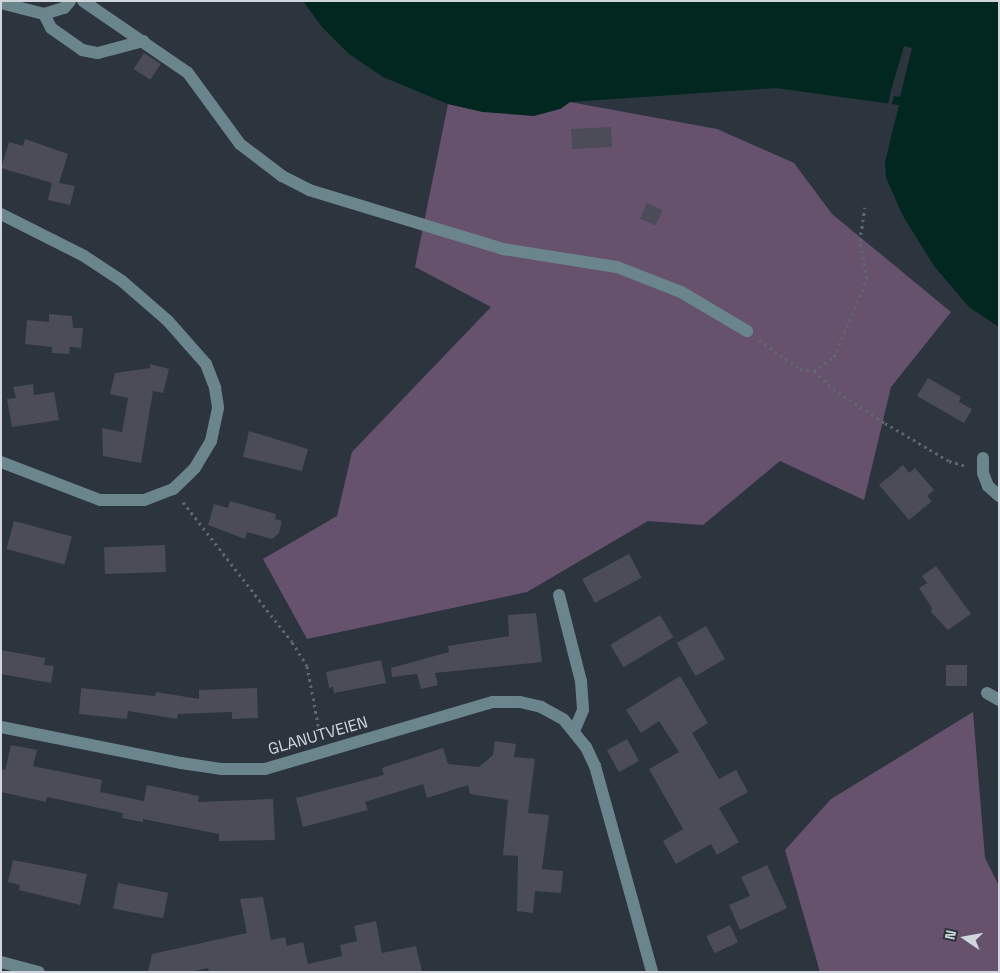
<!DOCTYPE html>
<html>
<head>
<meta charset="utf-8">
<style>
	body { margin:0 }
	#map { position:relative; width:1000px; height:973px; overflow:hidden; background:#2c343d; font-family:"Space Grotesk",sans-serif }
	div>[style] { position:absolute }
	.green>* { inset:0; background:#67526e }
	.water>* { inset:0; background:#022721 }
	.pier>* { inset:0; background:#2c343d }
	.building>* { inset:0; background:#4b4c57; transform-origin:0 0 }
	.path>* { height:3px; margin-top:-1.5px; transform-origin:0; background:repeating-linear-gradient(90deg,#60676f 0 2.5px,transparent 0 6.5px) }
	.minor>* { height:12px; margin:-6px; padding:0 6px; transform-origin:6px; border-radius:6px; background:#6b858c }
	span { translate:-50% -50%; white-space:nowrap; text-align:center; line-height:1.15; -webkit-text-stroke:4.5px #2c343d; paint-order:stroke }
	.street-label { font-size:16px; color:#d1d6dc }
	.frame { position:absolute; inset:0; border:2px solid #d1d6dc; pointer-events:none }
	.north { position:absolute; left:940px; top:913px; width:50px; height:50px; -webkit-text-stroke:4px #2c343d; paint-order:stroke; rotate:282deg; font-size:14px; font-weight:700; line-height:20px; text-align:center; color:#d1d6dc }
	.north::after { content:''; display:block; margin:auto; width:18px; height:22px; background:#d1d6dc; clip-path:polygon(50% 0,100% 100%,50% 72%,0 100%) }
</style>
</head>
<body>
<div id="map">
	<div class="green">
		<div style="clip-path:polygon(570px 102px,717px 129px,794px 163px,832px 214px,951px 312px,891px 387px,864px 500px,780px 461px,703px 525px,648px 521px,527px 592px,307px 639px,263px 559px,337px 516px,352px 452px,491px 307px,415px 267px,448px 104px,483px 112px,560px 109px)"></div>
		<div style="clip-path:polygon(973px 712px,985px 858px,999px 886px,999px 972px,820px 972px,785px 850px,831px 799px)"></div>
	</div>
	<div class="water">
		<div style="clip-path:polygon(303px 1px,999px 1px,999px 327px,969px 307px,934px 266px,903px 216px,886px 178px,885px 162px,899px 105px,776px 88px,570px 102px,560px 109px,534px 116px,483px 112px,448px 104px,383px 77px,349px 54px,322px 27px)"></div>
	</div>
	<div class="pier">
		<div style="clip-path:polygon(904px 46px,912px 48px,900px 97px,894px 96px,891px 106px,888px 105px,890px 94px)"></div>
	</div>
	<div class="building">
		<div style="left:144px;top:53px;width:20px;height:19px;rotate:33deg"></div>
		<div style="left:611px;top:127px;width:20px;height:40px;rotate:87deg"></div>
		<div style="clip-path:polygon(25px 139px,68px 154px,59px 183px,75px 186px,70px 205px,48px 200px,52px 183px,1px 168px,9px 142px,23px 146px)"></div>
		<div style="left:647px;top:203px;width:17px;height:17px;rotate:24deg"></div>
		<div style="clip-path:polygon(49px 314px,72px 316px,73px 328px,83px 328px,81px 348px,70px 347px,69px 354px,52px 353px,52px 347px,25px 344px,27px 320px,49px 322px)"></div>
		<div style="clip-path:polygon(150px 364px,169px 369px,163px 393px,153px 391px,141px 463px,103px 456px,102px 428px,122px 432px,128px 398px,110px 394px,115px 373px,150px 368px)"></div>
		<div style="clip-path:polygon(928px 378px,961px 397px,959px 402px,972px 409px,964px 423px,917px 396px)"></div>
		<div style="clip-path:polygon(33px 384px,34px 395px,54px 392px,59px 420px,12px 427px,7px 399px,16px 398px,13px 387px)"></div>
		<div style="clip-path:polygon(249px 431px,308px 449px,302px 471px,243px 457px)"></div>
		<div style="clip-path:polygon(903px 465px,909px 473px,915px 468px,934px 490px,927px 496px,932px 501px,909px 520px,879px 485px)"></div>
		<div style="clip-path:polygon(230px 501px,276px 514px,275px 519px,282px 521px,279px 533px,272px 539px,247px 532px,245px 539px,208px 525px,214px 504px,228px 508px)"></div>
		<div style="left:14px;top:521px;width:60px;height:29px;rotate:15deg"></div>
		<div style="left:165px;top:545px;width:27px;height:61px;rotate:88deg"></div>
		<div style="left:629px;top:554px;width:27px;height:53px;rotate:62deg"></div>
		<div style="clip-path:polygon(936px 566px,971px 614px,948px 630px,931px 612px,932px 608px,919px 588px,927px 583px,922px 576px)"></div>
		<div style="clip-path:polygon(536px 613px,542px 662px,435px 673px,438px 685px,421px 689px,417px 674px,392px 677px,391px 668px,449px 652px,448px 646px,509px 636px,508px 615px)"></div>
		<div style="left:660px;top:615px;width:26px;height:58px;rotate:59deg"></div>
		<div style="left:706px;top:626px;width:38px;height:34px;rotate:60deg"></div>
		<div style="clip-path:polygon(1px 650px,45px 658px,44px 665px,54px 666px,51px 683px,1px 674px)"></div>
		<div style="clip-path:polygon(381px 660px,386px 683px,334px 693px,333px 687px,329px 688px,326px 672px)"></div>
		<div style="left:946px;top:665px;width:21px;height:21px"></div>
		<div style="clip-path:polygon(680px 676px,708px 723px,692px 733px,719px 779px,736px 770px,748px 792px,719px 808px,739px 842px,717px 855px,711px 844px,676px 864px,663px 841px,683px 829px,649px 769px,679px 752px,659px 721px,641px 733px,626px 710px)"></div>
		<div style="clip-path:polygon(81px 688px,155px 696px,156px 692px,199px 699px,199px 690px,257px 688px,258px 718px,232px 719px,232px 712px,178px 714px,177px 719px,128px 711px,127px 719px,79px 714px)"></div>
		<div style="left:627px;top:739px;width:25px;height:23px;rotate:61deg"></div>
		<div style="clip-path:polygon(495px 741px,516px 744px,514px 757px,535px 759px,528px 813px,549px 815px,542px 869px,563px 871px,561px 893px,535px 891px,533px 913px,517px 911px,518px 856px,503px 855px,508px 800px,470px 794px,468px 785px,427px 798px,423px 784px,365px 802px,368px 810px,303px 827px,296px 798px,384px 775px,382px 768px,443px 748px,448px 764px,479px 767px,493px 755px)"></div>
		<div style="clip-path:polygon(11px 745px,37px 750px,33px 766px,102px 780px,100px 792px,144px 801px,147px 785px,199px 796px,198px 802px,273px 799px,275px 840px,219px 841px,219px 834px,143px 819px,143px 822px,122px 818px,123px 813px,47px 797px,46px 802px,1px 792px,1px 769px,5px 770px)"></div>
		<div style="clip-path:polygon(13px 860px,87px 874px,80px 905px,19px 890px,20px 885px,8px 882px)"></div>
		<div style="clip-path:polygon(767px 865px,787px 908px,740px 930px,729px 905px,750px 896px,741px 877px)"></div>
		<div style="left:118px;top:883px;width:51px;height:26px;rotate:11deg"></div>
		<div style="clip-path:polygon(263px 897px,271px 940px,285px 937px,287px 946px,303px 942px,308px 964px,342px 956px,340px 945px,357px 941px,354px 926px,376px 921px,382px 953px,416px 946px,422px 972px,209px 972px,208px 968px,190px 972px,148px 972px,152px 954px,247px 933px,240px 899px)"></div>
		<div style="left:730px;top:925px;width:19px;height:26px;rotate:65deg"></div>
	</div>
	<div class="path">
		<div style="left:759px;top:340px;width:50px;rotate:35.3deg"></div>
		<div style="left:800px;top:369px;width:14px;rotate:8deg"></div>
		<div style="left:814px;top:371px;width:24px;rotate:-35deg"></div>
		<div style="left:834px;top:357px;width:86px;rotate:-67.3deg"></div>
		<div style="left:867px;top:278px;width:38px;rotate:-101deg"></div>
		<div style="left:860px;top:241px;width:34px;rotate:-82deg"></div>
		<div style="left:814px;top:371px;width:26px;rotate:43deg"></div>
		<div style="left:833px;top:389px;width:62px;rotate:33.2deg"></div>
		<div style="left:885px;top:423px;width:74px;rotate:30.7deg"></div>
		<div style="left:949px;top:461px;width:19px;rotate:16deg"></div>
		<div style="left:183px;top:502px;width:177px;rotate:52.1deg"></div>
		<div style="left:292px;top:642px;width:28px;rotate:58deg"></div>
		<div style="left:307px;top:666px;width:70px;rotate:79.3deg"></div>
	</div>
	<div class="minor">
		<div style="left:83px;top:1px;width:127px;rotate:34.4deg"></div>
		<div style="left:188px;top:73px;width:88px;rotate:53.8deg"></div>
		<div style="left:240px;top:144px;width:53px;rotate:37.3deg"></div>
		<div style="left:282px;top:176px;width:30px;rotate:27deg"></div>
		<div style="left:309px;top:190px;width:203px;rotate:16.9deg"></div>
		<div style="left:503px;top:249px;width:115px;rotate:9deg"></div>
		<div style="left:617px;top:267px;width:69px;rotate:21.3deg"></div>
		<div style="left:681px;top:292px;width:77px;rotate:30.6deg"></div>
		<div style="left:1px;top:3px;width:44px;rotate:14.3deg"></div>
		<div style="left:44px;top:14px;width:21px;rotate:-17deg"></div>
		<div style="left:64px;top:8px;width:9px;rotate:-49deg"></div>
		<div style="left:44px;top:14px;width:16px;rotate:63deg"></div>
		<div style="left:51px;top:28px;width:38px;rotate:35deg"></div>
		<div style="left:82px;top:50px;width:16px;rotate:11deg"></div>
		<div style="left:98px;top:53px;width:47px;rotate:-14.9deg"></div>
		<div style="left:1px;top:214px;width:93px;rotate:26.8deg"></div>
		<div style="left:84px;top:256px;width:45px;rotate:33.3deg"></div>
		<div style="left:122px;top:281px;width:61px;rotate:41deg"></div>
		<div style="left:168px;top:321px;width:57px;rotate:48.5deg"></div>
		<div style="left:206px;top:364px;width:26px;rotate:69deg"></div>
		<div style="left:215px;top:388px;width:20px;rotate:81deg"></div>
		<div style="left:218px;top:408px;width:34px;rotate:102deg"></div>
		<div style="left:211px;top:441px;width:31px;rotate:121deg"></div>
		<div style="left:195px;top:468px;width:30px;rotate:136deg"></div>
		<div style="left:173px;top:489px;width:31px;rotate:159deg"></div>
		<div style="left:144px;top:500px;width:44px;rotate:180deg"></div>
		<div style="left:100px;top:500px;width:106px;rotate:-159deg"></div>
		<div style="left:983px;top:458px;width:15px;rotate:90deg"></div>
		<div style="left:983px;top:473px;width:14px;rotate:69deg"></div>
		<div style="left:988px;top:486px;width:15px;rotate:42deg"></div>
		<div style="left:559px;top:595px;width:89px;rotate:75.7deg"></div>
		<div style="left:581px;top:681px;width:29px;rotate:86deg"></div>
		<div style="left:583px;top:710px;width:23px;rotate:113deg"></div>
		<div style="left:987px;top:693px;width:14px;rotate:30deg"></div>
		<div style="left:1px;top:727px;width:184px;rotate:11.3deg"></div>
		<div style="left:181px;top:763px;width:40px;rotate:8.5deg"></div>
		<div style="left:221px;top:769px;width:44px"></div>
		<div style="left:265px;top:769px;width:238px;rotate:-16.4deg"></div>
		<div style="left:493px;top:702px;width:27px"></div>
		<div style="left:520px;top:702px;width:22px;rotate:13deg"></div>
		<div style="left:541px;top:707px;width:26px;rotate:29deg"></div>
		<div style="left:564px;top:720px;width:35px;rotate:51deg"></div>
		<div style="left:586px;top:747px;width:21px;rotate:65deg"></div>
		<div style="left:595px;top:766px;width:214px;rotate:74.5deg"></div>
		<div style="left:1px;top:962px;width:39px;rotate:15deg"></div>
	</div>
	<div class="street-label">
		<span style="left:318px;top:736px;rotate:-16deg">GLANUTVEIEN</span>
	</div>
	<div class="frame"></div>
	<div class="north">N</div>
</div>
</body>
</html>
